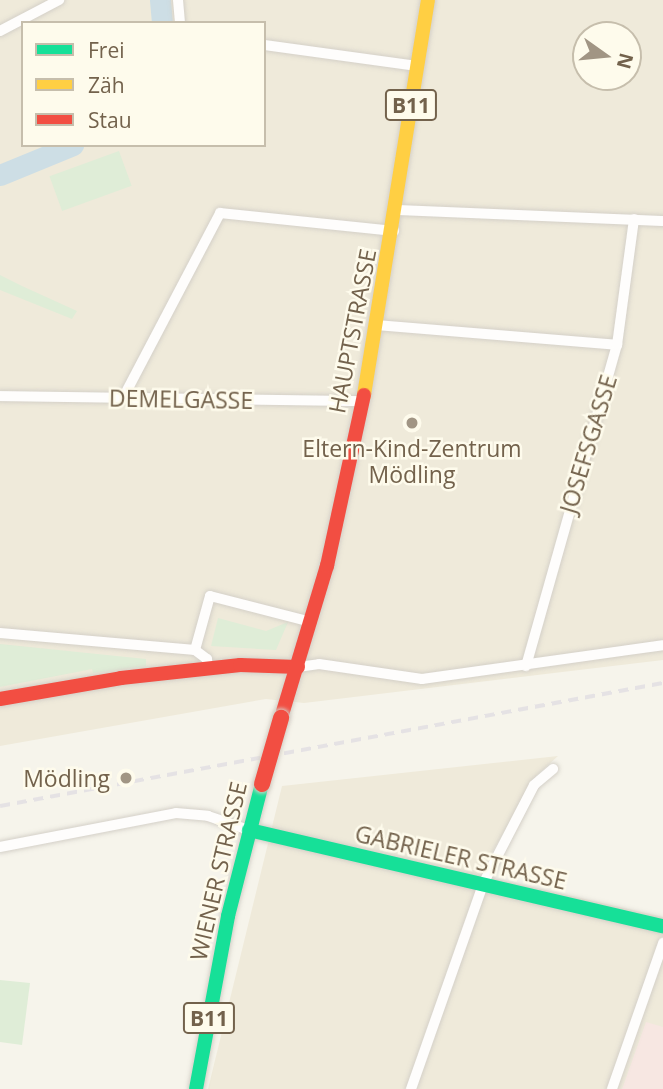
<!DOCTYPE html>
<html>
<head>
<meta charset="utf-8">
<style>
	body { margin:0 }
	#map { position:relative; width:663px; height:1089px; overflow:hidden; background:#f6f4eb; font-family:"Open Sans",sans-serif }
	div>[style] { position:absolute }
	.residential>* { inset:0; background:#efeada }
	.medical>* { inset:0; background:#f7e7e2 }
	.green>* { inset:0; background:#dfedd7; transform-origin:0 0 }
	.river>* { height:21px; margin:-10.5px; padding:0 10.5px; transform-origin:10.5px; border-radius:10.5px; background:#cddee5 }
	.roads { filter:drop-shadow(0 0 2px #d4d0c8) drop-shadow(0 0 2px #d4d0c8) }
	.street>* { height:10px; margin:-5px; padding:0 5px; transform-origin:5px; border-radius:5px; background:#fefdfc }
	.fast>* { height:14px; margin:-7px; padding:0 7px; transform-origin:7px; border-radius:7px; background:#16e098 }
	.slow>* { height:14px; margin:-7px; padding:0 7px; transform-origin:7px; border-radius:7px; background:#ffcf43 }
	.jam>* { height:14px; margin:-7px; padding:0 7px; transform-origin:7px; border-radius:7px; background:#f24e42 }
	.rail>* { height:3.5px; margin-top:-1.75px; transform-origin:0; background:repeating-linear-gradient(90deg,#e5e2e4 0 10px,transparent 0 17px) }
	.bridges { filter:drop-shadow(0 0 2px #d5cfc6) drop-shadow(0 0 2px #d5cfc6) }
	.jam-bridge>* { height:16px; margin:-8px; padding:0 8px; transform-origin:8px; border-radius:8px; background:#f24e42 }
	.dots>* { width:19px; height:19px; translate:-50% -50%; box-sizing:border-box; border:4px solid #fefbec; border-radius:50% }
	span { translate:-50% -50%; white-space:nowrap; text-align:center; line-height:1.15; -webkit-text-stroke:5px #fefbec; paint-order:stroke }
	.shield-label span { padding:2px 5px; background:#fefbec; border:2px solid; border-radius:5px; -webkit-text-stroke-width:0 }
	.shield-label { font-size:21px; color:#73624c; font-weight:700 }
	.street-label { font-size:23px; color:#73624c }
	.poi-label { font-size:23px; color:#73624c }
	.right { translate:-100% -50%; text-align:right }
	.legend { position:absolute; left:21px; top:21px; width:245px; height:126px; box-sizing:border-box; background:#fefbec; border:2px solid #c6beac; margin:0; padding:9px 12px; list-style:none; font-size:21px; color:#73624c }
	.legend li { display:flex; align-items:center; gap:14px; height:35px }
	.legend b { width:35px; border:2px solid #c6beac }
	.north { position:absolute; left:572px; top:21px; width:70px; height:70px; box-sizing:border-box; background:#fefbec; border:2px solid #c6beac; border-radius:50%; rotate:105deg; font-size:19px; font-weight:700; line-height:28px; text-align:center; color:#73624c }
	.north::after { content:''; display:block; margin:auto; width:24px; height:32px; background:#a19584; clip-path:polygon(50% 0,100% 100%,50% 72%,0 100%) }
</style>
</head>
<body>
<div id="map">
	<div class="residential">
		<div style="clip-path:polygon(evenodd,0 0,663px 0,663px 660px,304px 703px,266px 699px,0 746px,0 0,23px 23px,264px 23px,264px 145px,23px 145px,23px 23px,0 0,586px 35px,628px 35px,628px 77px,586px 77px,586px 35px)"></div>
		<div style="clip-path:polygon(558px 756px,536px 776px,479px 875px,663px 917px,663px 1089px,208px 1089px,282px 786px)"></div>
	</div>
	<div class="medical">
		<div style="clip-path:polygon(646px 1022px,663px 1027px,663px 1089px,622px 1089px)"></div>
	</div>
	<div class="green">
		<div style="left:119px;top:151px;width:37px;height:74px;rotate:70deg"></div>
		<div style="clip-path:polygon(0 275px,22px 286px,77px 311px,72px 319px,0 290px)"></div>
		<div style="clip-path:polygon(218px 618px,266px 631px,288px 622px,276px 650px,211px 646px)"></div>
		<div style="clip-path:polygon(0 644px,146px 659px,146px 666px,93px 673px,92px 669px,0 687px)"></div>
		<div style="clip-path:polygon(0 980px,30px 983px,22px 1045px,0 1042px)"></div>
	</div>
	<div class="river">
		<div style="left:160px;top:0;width:23px;rotate:85deg"></div>
		<div style="left:0;top:175px;width:79px;rotate:-22.3deg"></div>
	</div>
	<div class="roads">
		<div class="street">
			<div style="left:178px;top:0;width:23px;rotate:85deg"></div>
			<div style="left:0;top:31px;width:67px;rotate:-27.7deg"></div>
			<div style="left:264px;top:45px;width:155px;rotate:7.8deg"></div>
			<div style="left:397px;top:210px;width:266px;rotate:2.4deg"></div>
			<div style="left:375px;top:325px;width:243px;rotate:4.7deg"></div>
			<div style="left:0;top:396px;width:363px;rotate:0.8deg"></div>
			<div style="left:123px;top:398px;width:209px;rotate:-62.3deg"></div>
			<div style="left:220px;top:213px;width:175px;rotate:5.9deg"></div>
			<div style="left:0;top:633px;width:196px;rotate:5deg"></div>
			<div style="left:195px;top:650px;width:15px;rotate:37deg"></div>
			<div style="left:207px;top:659px;width:10px;rotate:84deg"></div>
			<div style="left:195px;top:650px;width:56px;rotate:-74.5deg"></div>
			<div style="left:210px;top:596px;width:104px;rotate:14.4deg"></div>
			<div style="left:526px;top:666px;width:334px;rotate:-74.2deg"></div>
			<div style="left:617px;top:345px;width:127px;rotate:-82.3deg"></div>
			<div style="left:298px;top:667px;width:21px;rotate:-8deg"></div>
			<div style="left:319px;top:664px;width:104px;rotate:8.3deg"></div>
			<div style="left:422px;top:679px;width:243px;rotate:-8deg"></div>
			<div style="left:0;top:847px;width:179px;rotate:-10.9deg"></div>
			<div style="left:176px;top:813px;width:32px;rotate:5deg"></div>
			<div style="left:208px;top:816px;width:43px;rotate:18.9deg"></div>
			<div style="left:411px;top:1089px;width:217px;rotate:-70.6deg"></div>
			<div style="left:483px;top:884px;width:111px;rotate:-62.7deg"></div>
			<div style="left:534px;top:785px;width:25px;rotate:-40deg"></div>
			<div style="left:612px;top:1089px;width:155px;rotate:-70.7deg"></div>
		</div>
		<div class="fast">
			<div style="left:249px;top:830px;width:425px;rotate:13.1deg"></div>
			<div style="left:196px;top:1089px;width:176px;rotate:-79.5deg"></div>
			<div style="left:228px;top:916px;width:136px;rotate:-75.6deg"></div>
		</div>
		<div class="slow">
			<div style="left:364px;top:395px;width:400px;rotate:-80.8deg"></div>
		</div>
		<div class="jam">
			<div style="left:0;top:699px;width:123px;rotate:-9.8deg"></div>
			<div style="left:121px;top:678px;width:120px;rotate:-6.2deg"></div>
			<div style="left:240px;top:665px;width:58px;rotate:2deg"></div>
			<div style="left:281px;top:718px;width:159px;rotate:-73.2deg"></div>
			<div style="left:327px;top:566px;width:175px;rotate:-77.8deg"></div>
		</div>
	</div>
	<div class="rail">
		<div style="left:0;top:806px;width:674px;rotate:-10.51deg"></div>
	</div>
	<div class="bridges">
		<div class="jam-bridge">
			<div style="left:262px;top:784px;width:69px;rotate:-73.9deg"></div>
		</div>
	</div>
	<div class="dots">
		<div style="left:412px;top:423px;background:#a19584"></div>
		<div style="left:126px;top:778px;background:#a19584"></div>
	</div>
	<div class="shield-label">
		<span style="left:411px;top:105px">B11</span>
		<span style="left:209px;top:1018px">B11</span>
	</div>
	<div class="street-label">
		<span style="left:352px;top:331px;rotate:-79deg">HAUPTSTRASSE</span>
		<span style="left:181px;top:399px;rotate:1deg">DEMELGASSE</span>
		<span style="left:588px;top:444px;rotate:-73deg">JOSEFSGASSE</span>
		<span style="left:461px;top:857px;rotate:13deg">GABRIELER STRASSE</span>
		<span style="left:218px;top:871px;rotate:-77deg">WIENER STRASSE</span>
	</div>
	<div class="poi-label">
		<span style="left:412px;top:461px">Eltern-Kind-Zentrum<br>Mödling</span>
		<span class="right" style="left:110px;top:778px">Mödling</span>
	</div>
	<ul class="legend">
	<li><b style="height:9px;background:#16e098"></b>Frei</li>
	<li><b style="height:9px;background:#ffcf43"></b>Zäh</li>
	<li><b style="height:9px;background:#f24e42"></b>Stau</li>
	</ul>
	<div class="north">N</div>
</div>
</body>
</html>
